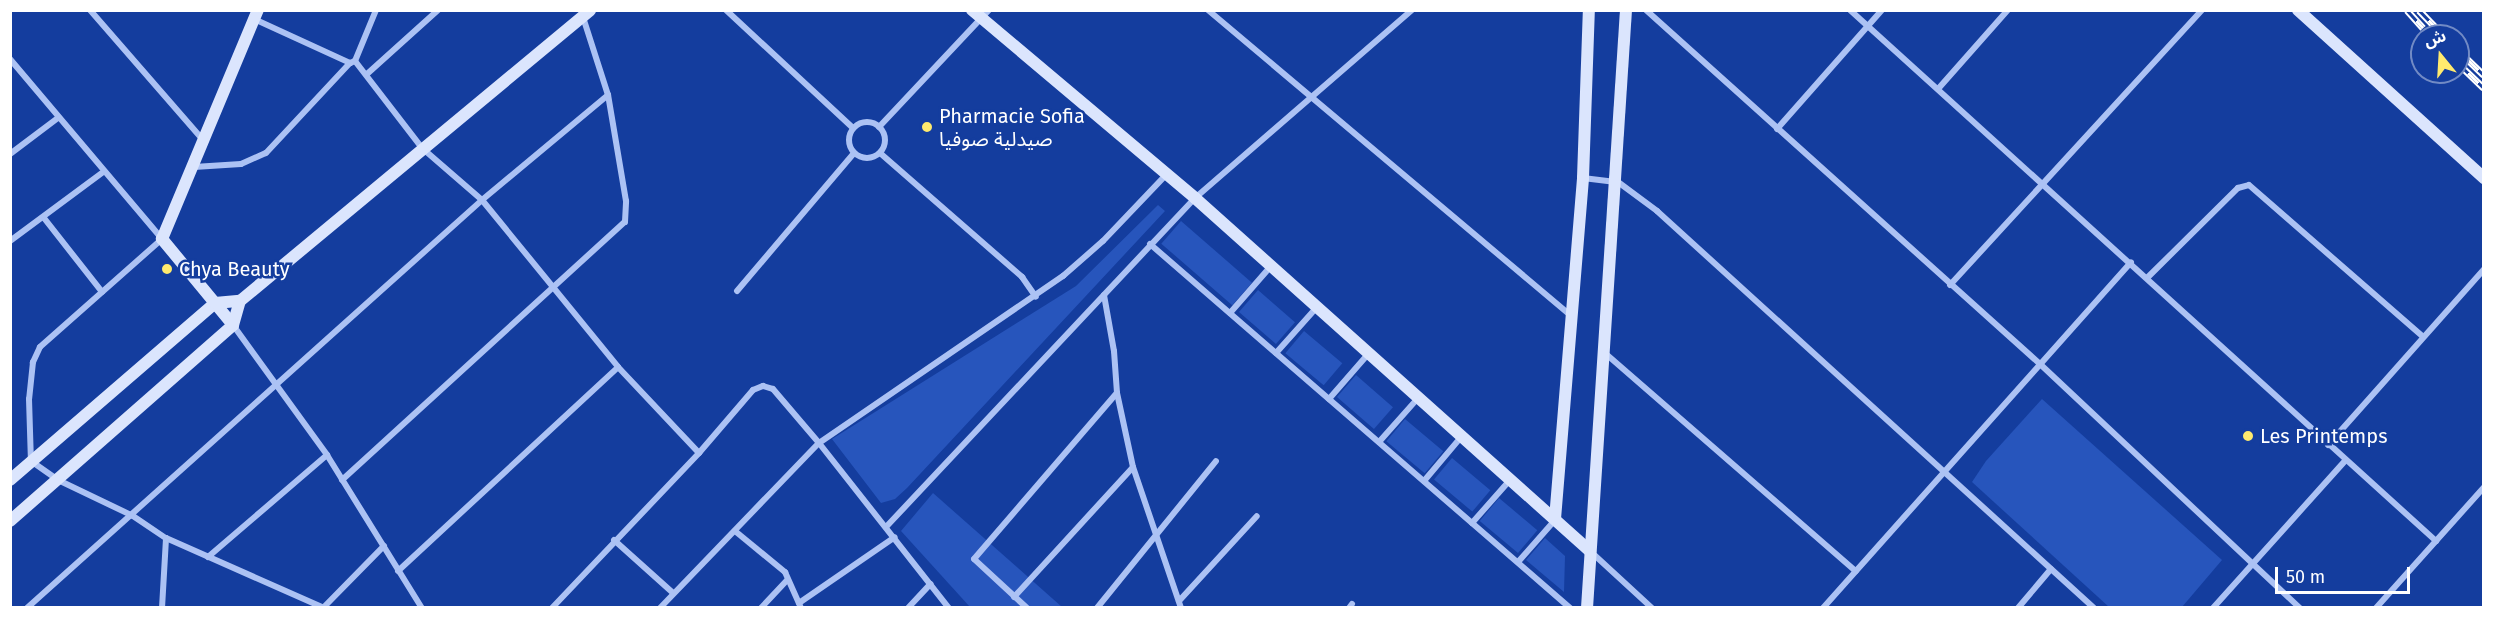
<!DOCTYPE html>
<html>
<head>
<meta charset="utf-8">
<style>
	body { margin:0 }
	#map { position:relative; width:2494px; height:618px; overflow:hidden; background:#143d9e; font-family:"Fira Sans","Noto Sans Arabic",sans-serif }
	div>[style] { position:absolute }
	.green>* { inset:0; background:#2755bc; transform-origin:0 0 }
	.street>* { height:6px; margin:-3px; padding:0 3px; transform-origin:3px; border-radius:3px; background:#acc2f4 }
	.street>.ring { margin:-3px; padding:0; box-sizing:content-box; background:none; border:6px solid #acc2f4; border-radius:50% }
	.secondary>* { height:12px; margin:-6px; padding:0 6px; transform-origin:6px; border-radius:6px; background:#dbe5fd }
	.rail>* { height:7px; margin-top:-3.5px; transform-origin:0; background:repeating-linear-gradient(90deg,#143d9e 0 14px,#fff 0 28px); box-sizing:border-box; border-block:2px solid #fff }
	.dots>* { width:16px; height:16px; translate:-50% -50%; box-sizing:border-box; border:3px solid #143d9e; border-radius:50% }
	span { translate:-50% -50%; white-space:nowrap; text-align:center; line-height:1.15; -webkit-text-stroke:5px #143d9e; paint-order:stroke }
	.poi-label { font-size:20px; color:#fff }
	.left { translate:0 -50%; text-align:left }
	.frame { position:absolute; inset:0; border:12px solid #fff; pointer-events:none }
	.north { position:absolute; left:2410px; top:24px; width:60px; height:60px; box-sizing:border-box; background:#143d9e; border:2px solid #728bc5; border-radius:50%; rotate:342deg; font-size:16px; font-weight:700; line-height:24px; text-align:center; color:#fff }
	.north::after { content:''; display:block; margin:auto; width:21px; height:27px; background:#ffea6e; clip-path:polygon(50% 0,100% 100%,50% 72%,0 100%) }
	.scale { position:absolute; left:2275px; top:567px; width:135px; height:27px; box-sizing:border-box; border:3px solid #fff; border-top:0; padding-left:8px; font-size:18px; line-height:21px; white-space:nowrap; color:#fff; -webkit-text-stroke:4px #143d9e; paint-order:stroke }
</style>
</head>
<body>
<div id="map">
	<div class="green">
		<div style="clip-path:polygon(1158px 205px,1165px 211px,907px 488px,895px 499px,881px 503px,832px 439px,1076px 286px)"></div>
		<div style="left:1181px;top:221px;width:94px;height:30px;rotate:41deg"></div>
		<div style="left:1258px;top:290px;width:49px;height:29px;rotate:41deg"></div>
		<div style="left:1304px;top:331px;width:50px;height:29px;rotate:40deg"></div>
		<div style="left:1356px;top:375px;width:49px;height:29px;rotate:41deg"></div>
		<div style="clip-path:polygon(2042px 399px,2222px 560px,2182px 607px,2109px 607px,1972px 482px,1986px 461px)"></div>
		<div style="left:1405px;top:419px;width:50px;height:29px;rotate:40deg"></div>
		<div style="left:1452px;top:458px;width:50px;height:28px;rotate:40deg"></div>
		<div style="clip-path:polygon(933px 493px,1062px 607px,970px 607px,901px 531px)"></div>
		<div style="left:1499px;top:498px;width:50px;height:30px;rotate:40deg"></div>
		<div style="clip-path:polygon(1545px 538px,1565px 556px,1564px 592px,1526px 560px)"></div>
	</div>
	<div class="street">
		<div style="left:90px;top:10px;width:174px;rotate:49deg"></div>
		<div style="left:726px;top:10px;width:173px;rotate:42.9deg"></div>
		<div style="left:1208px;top:10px;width:475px;rotate:40.1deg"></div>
		<div style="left:1646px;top:10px;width:530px;rotate:41.94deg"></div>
		<div style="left:2040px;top:364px;width:357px;rotate:43.2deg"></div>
		<div style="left:1850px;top:10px;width:791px;rotate:42.18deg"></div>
		<div style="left:254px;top:19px;width:106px;rotate:24.6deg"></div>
		<div style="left:350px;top:63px;width:5px;rotate:-22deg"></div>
		<div style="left:355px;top:61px;width:110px;rotate:52.4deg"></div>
		<div style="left:422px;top:148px;width:79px;rotate:40.9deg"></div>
		<div style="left:482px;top:200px;width:215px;rotate:50.8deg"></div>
		<div style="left:618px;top:367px;width:118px;rotate:46.7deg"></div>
		<div style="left:10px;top:59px;width:236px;rotate:49.8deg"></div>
		<div style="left:162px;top:239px;width:163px;rotate:138.5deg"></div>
		<div style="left:40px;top:347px;width:17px;rotate:115deg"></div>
		<div style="left:33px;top:362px;width:37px;rotate:96deg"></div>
		<div style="left:29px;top:399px;width:62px;rotate:88.2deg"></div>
		<div style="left:31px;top:461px;width:33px;rotate:35deg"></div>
		<div style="left:58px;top:480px;width:83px;rotate:25.6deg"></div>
		<div style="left:133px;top:516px;width:40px;rotate:34deg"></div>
		<div style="left:166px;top:538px;width:173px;rotate:23.9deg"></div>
		<div style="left:355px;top:61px;width:55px;rotate:-67.6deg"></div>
		<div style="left:367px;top:74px;width:96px;rotate:-42deg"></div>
		<div style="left:1938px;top:89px;width:106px;rotate:-48.5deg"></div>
		<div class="ring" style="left:849px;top:122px;width:30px;height:30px"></div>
		<div style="left:879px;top:127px;width:161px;rotate:-46.8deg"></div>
		<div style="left:1777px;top:129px;width:159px;rotate:-48.6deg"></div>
		<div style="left:880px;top:153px;width:189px;rotate:41.1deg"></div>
		<div style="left:1022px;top:277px;width:24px;rotate:55deg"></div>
		<div style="left:10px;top:154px;width:60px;rotate:-36.9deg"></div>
		<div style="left:194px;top:167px;width:47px;rotate:-3.7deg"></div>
		<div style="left:241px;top:164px;width:27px;rotate:-24deg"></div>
		<div style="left:266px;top:153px;width:123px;rotate:-47deg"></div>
		<div style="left:1583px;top:178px;width:35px;rotate:7deg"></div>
		<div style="left:1618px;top:182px;width:49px;rotate:36.6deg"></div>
		<div style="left:1657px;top:211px;width:590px;rotate:42.25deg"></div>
		<div style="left:44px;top:218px;width:94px;rotate:51.9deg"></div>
		<div style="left:10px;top:241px;width:114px;rotate:-36.5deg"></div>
		<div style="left:1150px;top:244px;width:556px;rotate:40.91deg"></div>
		<div style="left:2147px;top:278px;width:128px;rotate:-44.7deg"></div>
		<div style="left:2238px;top:188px;width:11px;rotate:-15deg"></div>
		<div style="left:2249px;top:185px;width:231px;rotate:41.1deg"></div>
		<div style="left:1950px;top:285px;width:373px;rotate:-47.5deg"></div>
		<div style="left:737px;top:291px;width:181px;rotate:-49.7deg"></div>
		<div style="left:1104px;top:295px;width:57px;rotate:79.9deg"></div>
		<div style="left:1114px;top:351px;width:42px;rotate:85.9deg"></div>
		<div style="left:1117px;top:393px;width:76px;rotate:77.8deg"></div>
		<div style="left:1133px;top:467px;width:149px;rotate:71.2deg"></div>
		<div style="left:1230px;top:313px;width:62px;rotate:-48.9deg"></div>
		<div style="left:233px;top:325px;width:160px;rotate:54.1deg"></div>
		<div style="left:327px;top:455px;width:180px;rotate:58.2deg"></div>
		<div style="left:1276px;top:353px;width:62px;rotate:-48.3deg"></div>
		<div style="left:1606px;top:354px;width:331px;rotate:41deg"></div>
		<div style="left:1329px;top:399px;width:61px;rotate:-49deg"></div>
		<div style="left:1379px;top:442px;width:59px;rotate:-48.4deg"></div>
		<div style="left:2328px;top:445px;width:235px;rotate:-48.4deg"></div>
		<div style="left:342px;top:480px;width:383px;rotate:-42.4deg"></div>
		<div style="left:625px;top:222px;width:21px;rotate:-87deg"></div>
		<div style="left:626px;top:201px;width:108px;rotate:-99.6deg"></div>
		<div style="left:1424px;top:481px;width:59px;rotate:-49.8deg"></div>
		<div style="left:1472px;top:523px;width:57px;rotate:-48.5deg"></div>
		<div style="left:886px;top:527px;width:451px;rotate:-46.8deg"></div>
		<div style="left:1195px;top:198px;width:287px;rotate:-40.9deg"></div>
		<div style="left:735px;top:531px;width:65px;rotate:39.4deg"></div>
		<div style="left:785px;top:572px;width:39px;rotate:66deg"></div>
		<div style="left:614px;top:540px;width:79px;rotate:41.9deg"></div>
		<div style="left:1590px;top:551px;width:84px;rotate:42.6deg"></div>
		<div style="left:208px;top:557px;width:157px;rotate:-40.6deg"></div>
		<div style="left:1518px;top:562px;width:56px;rotate:-48.6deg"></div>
		<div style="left:398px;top:571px;width:300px;rotate:-42.8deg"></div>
		<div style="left:1014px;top:597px;width:176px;rotate:-47.5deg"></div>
		<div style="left:1179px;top:601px;width:115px;rotate:-47.5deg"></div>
		<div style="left:799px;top:603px;width:116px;rotate:-34.5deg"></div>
		<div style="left:27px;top:608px;width:611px;rotate:-41.88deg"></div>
		<div style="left:482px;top:200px;width:164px;rotate:-39.8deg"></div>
		<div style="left:608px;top:95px;width:82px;rotate:-107.8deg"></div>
		<div style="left:162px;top:608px;width:70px;rotate:-86.7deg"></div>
		<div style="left:323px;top:608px;width:87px;rotate:-45.5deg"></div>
		<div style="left:552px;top:608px;width:214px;rotate:-46.5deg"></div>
		<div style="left:699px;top:453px;width:83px;rotate:-49.4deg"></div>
		<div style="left:753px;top:390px;width:11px;rotate:-22deg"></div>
		<div style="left:763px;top:386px;width:10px;rotate:17deg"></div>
		<div style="left:773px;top:389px;width:71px;rotate:49.6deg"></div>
		<div style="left:819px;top:443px;width:210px;rotate:51.8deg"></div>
		<div style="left:660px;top:608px;width:229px;rotate:-46.1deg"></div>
		<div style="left:819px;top:443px;width:296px;rotate:-34.4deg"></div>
		<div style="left:1063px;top:276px;width:53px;rotate:-41.2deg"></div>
		<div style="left:1103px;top:241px;width:90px;rotate:-46.4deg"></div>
		<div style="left:761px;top:608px;width:37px;rotate:-47deg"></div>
		<div style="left:908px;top:608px;width:33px;rotate:-47deg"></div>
		<div style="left:1027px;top:608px;width:72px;rotate:-137.2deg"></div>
		<div style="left:974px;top:559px;width:219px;rotate:-49.3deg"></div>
		<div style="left:1097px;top:608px;width:189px;rotate:-51deg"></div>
		<div style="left:1349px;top:608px;width:5px;rotate:-53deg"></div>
		<div style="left:1823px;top:608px;width:463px;rotate:-48.3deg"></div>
		<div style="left:2018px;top:608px;width:51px;rotate:-49.8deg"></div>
		<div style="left:2213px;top:608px;width:198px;rotate:-48.1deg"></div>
		<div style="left:2376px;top:608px;width:162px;rotate:-48.2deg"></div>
	</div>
	<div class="secondary">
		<div style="left:972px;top:10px;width:292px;rotate:40.1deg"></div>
		<div style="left:1195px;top:198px;width:530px;rotate:41.79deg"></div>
		<div style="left:2298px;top:10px;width:251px;rotate:42.1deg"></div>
		<div style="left:233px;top:325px;width:112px;rotate:-129.5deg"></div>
		<div style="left:162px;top:239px;width:248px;rotate:-67.3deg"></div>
		<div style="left:10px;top:480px;width:271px;rotate:-40.8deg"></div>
		<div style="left:215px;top:303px;width:25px;rotate:-5deg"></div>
		<div style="left:240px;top:301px;width:455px;rotate:-39.7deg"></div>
		<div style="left:1555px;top:519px;width:342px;rotate:-85.3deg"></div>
		<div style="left:1583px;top:178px;width:168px;rotate:-88deg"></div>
		<div style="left:10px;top:521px;width:297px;rotate:-41.3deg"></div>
		<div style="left:233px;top:325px;width:25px;rotate:-74deg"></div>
		<div style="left:1587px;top:608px;width:599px;rotate:-86.27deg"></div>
	</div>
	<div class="rail">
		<div style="left:2407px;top:10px;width:24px;rotate:48deg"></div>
		<div style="left:2419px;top:10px;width:36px;rotate:46deg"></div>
		<div style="left:2458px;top:50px;width:36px;rotate:44deg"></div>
		<div style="left:2458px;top:63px;width:36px;rotate:44deg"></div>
	</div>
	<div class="dots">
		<div style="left:927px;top:127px;background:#ffea6e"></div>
		<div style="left:167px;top:269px;background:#ffea6e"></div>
		<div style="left:2248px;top:436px;background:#ffea6e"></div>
	</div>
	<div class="poi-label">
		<span class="left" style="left:939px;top:128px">Pharmacie Sofia<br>صيدلية صوفيا</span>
		<span class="left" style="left:179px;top:269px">Chya Beauty</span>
		<span class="left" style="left:2260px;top:436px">Les Printemps</span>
	</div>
	<div class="frame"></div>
	<div class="north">ش</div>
	<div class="scale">50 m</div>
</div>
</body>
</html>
